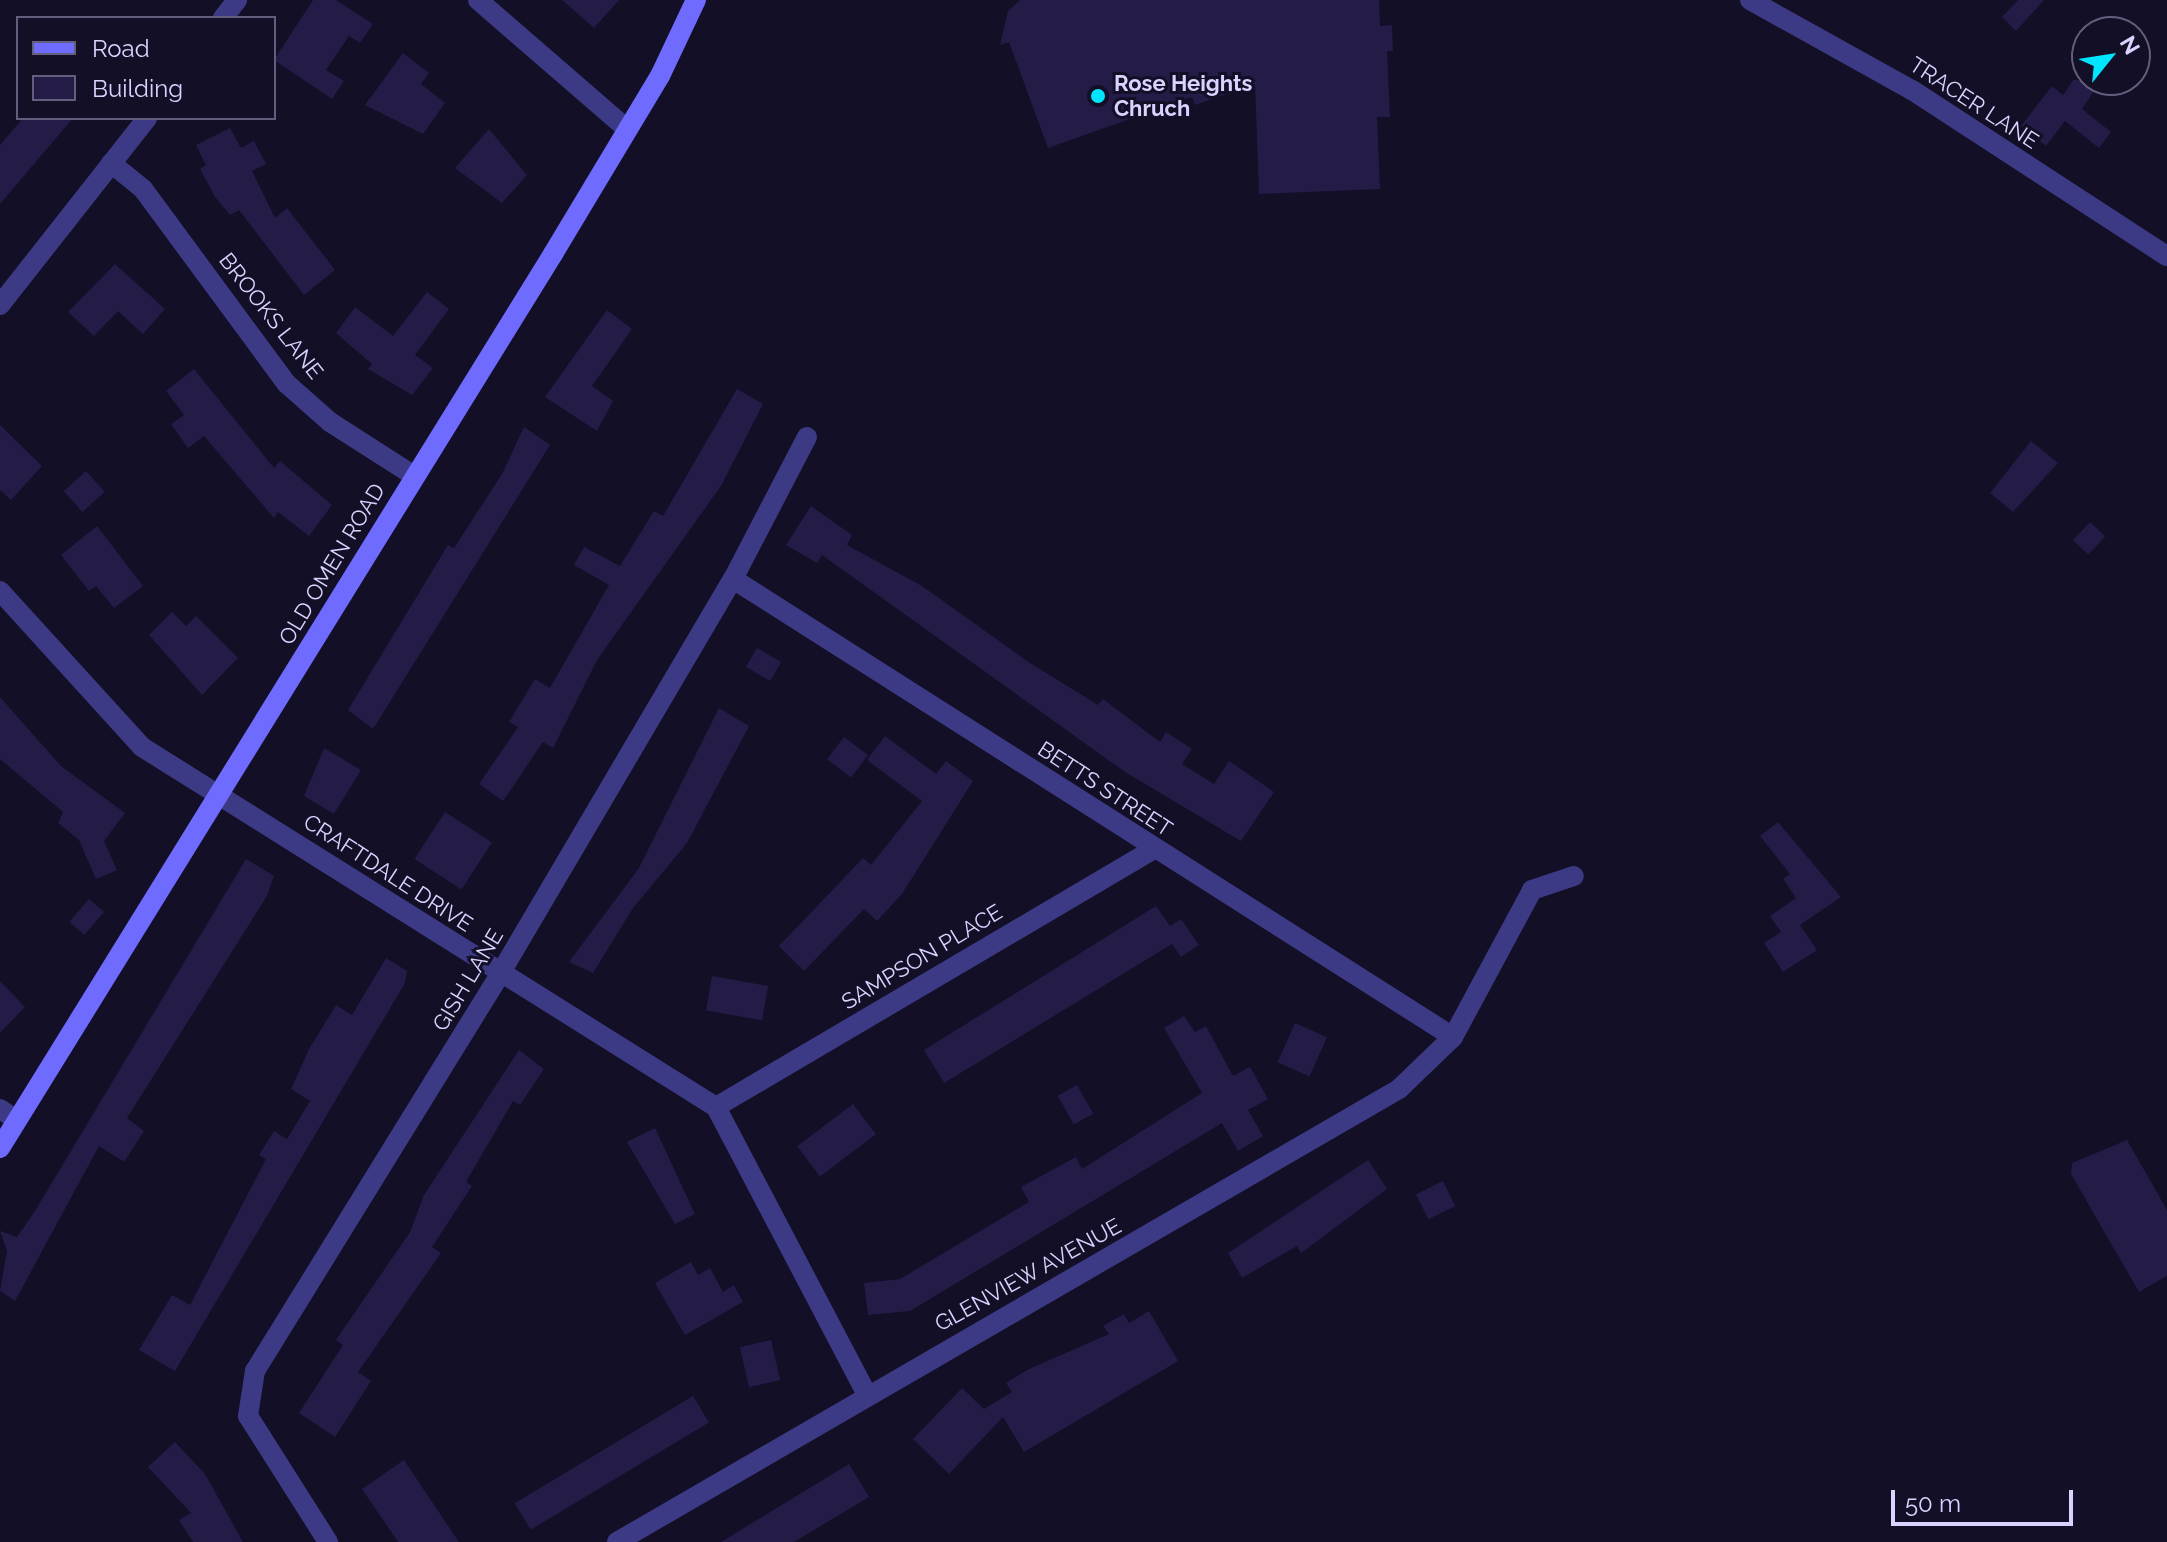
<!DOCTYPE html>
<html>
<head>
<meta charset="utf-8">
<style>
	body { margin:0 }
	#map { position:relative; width:2167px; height:1542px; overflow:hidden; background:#130f26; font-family:Raleway,sans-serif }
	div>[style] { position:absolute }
	.building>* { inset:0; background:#241b47; transform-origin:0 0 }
	.street>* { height:20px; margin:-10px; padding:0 10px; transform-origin:10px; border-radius:10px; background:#3d3a85 }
	.secondary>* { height:20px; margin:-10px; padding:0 10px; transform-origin:10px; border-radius:10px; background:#6f6bff }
	.dots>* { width:22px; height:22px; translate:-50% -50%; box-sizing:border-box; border:4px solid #130f26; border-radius:50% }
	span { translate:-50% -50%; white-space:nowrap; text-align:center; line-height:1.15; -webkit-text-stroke:6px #130f26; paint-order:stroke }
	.poi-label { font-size:22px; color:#d9d4ff; font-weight:700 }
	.left { translate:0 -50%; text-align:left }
	.street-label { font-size:22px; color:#d9d4ff }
	.legend { position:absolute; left:16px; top:16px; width:260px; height:104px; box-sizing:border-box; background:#130f26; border:2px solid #625e7d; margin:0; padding:10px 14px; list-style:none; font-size:24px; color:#d9d4ff }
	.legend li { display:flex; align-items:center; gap:16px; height:40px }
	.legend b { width:40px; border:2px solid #625e7d }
	.north { position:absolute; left:2071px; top:16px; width:80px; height:80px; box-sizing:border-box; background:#130f26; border:2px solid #625e7d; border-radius:50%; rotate:60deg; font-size:22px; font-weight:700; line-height:32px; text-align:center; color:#d9d4ff }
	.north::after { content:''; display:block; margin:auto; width:28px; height:36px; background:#00e5ff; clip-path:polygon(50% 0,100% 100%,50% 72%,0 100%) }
	.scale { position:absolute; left:1891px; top:1490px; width:182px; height:36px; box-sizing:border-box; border:4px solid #d9d4ff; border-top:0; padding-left:10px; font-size:24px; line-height:28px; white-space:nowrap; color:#d9d4ff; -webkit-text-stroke:6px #130f26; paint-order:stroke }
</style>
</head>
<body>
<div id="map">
	<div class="building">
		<div style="clip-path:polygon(313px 0,336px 0,373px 24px,360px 43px,349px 36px,326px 70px,344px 81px,332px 99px,274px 60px)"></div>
		<div style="clip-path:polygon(562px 0,619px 0,594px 28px)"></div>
		<div style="clip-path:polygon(1020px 0,1379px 0,1380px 26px,1392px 25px,1393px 51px,1387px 51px,1390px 117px,1377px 117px,1380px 189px,1259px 194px,1255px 84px,1195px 105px,1192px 97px,1048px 148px,1009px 42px,1000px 45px,1008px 11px)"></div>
		<div style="clip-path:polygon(2018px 0,2044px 0,2016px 31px,2002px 17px)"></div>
		<div style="clip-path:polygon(403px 53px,429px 73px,421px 84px,445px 103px,423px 134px,365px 105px)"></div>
		<div style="clip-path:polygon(2073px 80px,2101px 80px,2082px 109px,2111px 132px,2099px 148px,2065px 121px,2046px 146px,2021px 126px,2052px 86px,2063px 95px)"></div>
		<div style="clip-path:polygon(23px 118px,73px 118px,0 204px,0 145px)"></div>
		<div style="clip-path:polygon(230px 128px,241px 148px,254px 141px,266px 164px,252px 171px,275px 218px,287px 208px,335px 270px,304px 295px,239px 210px,230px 215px,215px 197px,200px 169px,206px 165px,196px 145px)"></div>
		<div style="clip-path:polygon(489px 129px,527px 175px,502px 203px,455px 168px)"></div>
		<div style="clip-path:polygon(115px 264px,165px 309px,143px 334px,118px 311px,94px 336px,68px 312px)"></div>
		<div style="clip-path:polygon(427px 292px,449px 309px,415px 355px,433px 368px,412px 395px,368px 369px,372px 364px,336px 333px,355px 307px,393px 336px)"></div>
		<div style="clip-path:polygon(607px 310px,632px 329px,592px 386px,613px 401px,597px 431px,545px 397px)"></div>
		<div style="clip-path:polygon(194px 369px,274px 468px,280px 461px,332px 505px,309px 536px,278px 512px,274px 518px,204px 436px,188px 448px,171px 424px,184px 415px,166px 391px)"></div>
		<div style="clip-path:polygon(737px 389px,763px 404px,721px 486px,597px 660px,553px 748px,543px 742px,503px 801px,479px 784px,518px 727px,509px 722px,535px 679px,550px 688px,609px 585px,574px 565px,584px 547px,620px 566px,654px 511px,663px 516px)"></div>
		<div style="clip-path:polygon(0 425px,42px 466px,11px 500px,0 490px)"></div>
		<div style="clip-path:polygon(524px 427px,550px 445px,373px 729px,348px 710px,448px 545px,454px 548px,502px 474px)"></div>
		<div style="clip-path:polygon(2031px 441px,2058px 463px,2013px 512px,1990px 493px)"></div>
		<div style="left:86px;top:471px;width:28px;height:30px;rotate:48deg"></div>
		<div style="clip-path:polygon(811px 506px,852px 535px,847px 545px,922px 586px,1027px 661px,1098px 705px,1103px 699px,1160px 742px,1166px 732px,1192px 749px,1182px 764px,1214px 784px,1229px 761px,1274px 792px,1241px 841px,1125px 772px,822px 555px,817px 563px,786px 545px)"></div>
		<div style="left:2090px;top:522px;width:21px;height:25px;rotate:43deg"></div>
		<div style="clip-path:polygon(97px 526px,143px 586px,114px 608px,96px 586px,89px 591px,61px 555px)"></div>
		<div style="clip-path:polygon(172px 612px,186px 626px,196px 616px,238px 658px,202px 695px,149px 635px)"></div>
		<div style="left:757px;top:648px;width:28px;height:22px;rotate:30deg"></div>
		<div style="clip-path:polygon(0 697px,61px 766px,125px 813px,104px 841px,117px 870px,96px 879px,79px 840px,58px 823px,63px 812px,0 759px)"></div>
		<div style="clip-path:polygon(719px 708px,749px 726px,687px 843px,633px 908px,593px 973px,569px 962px,639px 868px)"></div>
		<div style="clip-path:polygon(885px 736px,936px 774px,946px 761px,973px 781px,902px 894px,877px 921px,864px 909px,804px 971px,779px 946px,863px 858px,871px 865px,922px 801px,867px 760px)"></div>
		<div style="left:844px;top:737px;width:30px;height:28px;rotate:37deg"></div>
		<div style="clip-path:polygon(324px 748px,361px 770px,334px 814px,304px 796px)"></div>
		<div style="left:445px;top:812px;width:56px;height:56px;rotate:33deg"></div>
		<div style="clip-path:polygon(1778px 822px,1841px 897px,1800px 925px,1817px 950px,1783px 972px,1764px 943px,1781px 932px,1770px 916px,1796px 898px,1783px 879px,1790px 874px,1760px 836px)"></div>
		<div style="clip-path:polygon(246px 859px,274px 876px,267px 896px,127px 1118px,144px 1131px,124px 1162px,99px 1146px,15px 1301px,0 1291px,7px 1251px,0 1231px,17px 1237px,35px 1211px)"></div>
		<div style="left:89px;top:899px;width:20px;height:30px;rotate:41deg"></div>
		<div style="clip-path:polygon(1156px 906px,1170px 926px,1181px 919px,1199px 945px,1181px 957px,1172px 944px,944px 1083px,924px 1050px)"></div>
		<div style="clip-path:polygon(386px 958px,407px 971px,405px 983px,175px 1371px,139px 1350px,172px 1295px,190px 1305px,266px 1159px,259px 1155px,274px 1131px,287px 1139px,310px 1101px,291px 1089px,309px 1049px,336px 1005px,352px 1015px)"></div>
		<div style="left:712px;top:976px;width:57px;height:35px;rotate:10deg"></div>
		<div style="clip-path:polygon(0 981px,25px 1007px,0 1033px)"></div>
		<div style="clip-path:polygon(1184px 1016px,1195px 1032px,1206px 1026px,1233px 1076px,1250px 1067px,1268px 1099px,1248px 1110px,1263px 1136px,1238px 1151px,1222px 1123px,910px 1311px,868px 1315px,864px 1283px,900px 1279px,1029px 1202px,1021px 1187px,1076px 1157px,1082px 1169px,1202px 1093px,1164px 1028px)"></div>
		<div style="left:1295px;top:1023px;width:35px;height:43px;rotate:24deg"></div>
		<div style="clip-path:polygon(519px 1050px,544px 1069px,520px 1105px,513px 1101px,466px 1182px,472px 1186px,432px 1247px,441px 1253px,358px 1372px,371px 1381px,335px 1437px,299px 1413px,343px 1345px,336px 1340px,410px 1232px,424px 1195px)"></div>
		<div style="left:1077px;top:1085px;width:33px;height:22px;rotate:61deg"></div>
		<div style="left:853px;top:1104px;width:38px;height:70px;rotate:53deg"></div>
		<div style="clip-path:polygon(655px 1128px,695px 1214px,675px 1224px,627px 1142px)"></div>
		<div style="clip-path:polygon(2127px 1140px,2167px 1210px,2167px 1276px,2139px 1292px,2071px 1174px,2072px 1163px)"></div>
		<div style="clip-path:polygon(1368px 1160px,1387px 1189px,1301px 1253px,1297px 1246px,1242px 1278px,1228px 1253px)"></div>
		<div style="left:1443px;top:1181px;width:28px;height:30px;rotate:64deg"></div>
		<div style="clip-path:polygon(691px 1262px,698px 1275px,710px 1268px,723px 1292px,734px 1285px,743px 1302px,685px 1335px,655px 1283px)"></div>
		<div style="clip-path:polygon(1149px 1311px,1178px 1361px,1024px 1452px,1003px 1417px,949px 1474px,913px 1439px,962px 1388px,984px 1409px,1012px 1392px,1006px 1383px,1027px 1370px,1109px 1334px,1103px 1326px,1124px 1314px,1129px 1323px)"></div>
		<div style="left:771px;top:1340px;width:41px;height:32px;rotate:77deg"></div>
		<div style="left:693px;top:1396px;width:31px;height:208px;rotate:59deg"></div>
		<div style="clip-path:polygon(175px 1442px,205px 1474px,243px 1542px,193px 1542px,179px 1520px,191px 1513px,148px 1467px)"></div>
		<div style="clip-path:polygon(404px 1460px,459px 1542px,398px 1542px,362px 1489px)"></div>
		<div style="clip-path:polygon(849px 1464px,869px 1497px,794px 1542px,721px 1542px)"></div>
	</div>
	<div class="street">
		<div style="left:478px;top:0;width:197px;rotate:40.9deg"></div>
		<div style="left:1750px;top:0;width:185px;rotate:29.1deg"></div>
		<div style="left:1912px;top:90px;width:304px;rotate:33.1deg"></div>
		<div style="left:223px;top:18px;width:23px;rotate:-52deg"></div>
		<div style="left:111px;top:163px;width:41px;rotate:39.1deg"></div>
		<div style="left:143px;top:189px;width:242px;rotate:53.6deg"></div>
		<div style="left:287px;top:384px;width:57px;rotate:41.5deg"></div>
		<div style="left:330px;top:422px;width:98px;rotate:32.6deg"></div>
		<div style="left:0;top:305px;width:238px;rotate:-51.8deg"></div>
		<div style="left:733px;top:579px;width:853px;rotate:32.46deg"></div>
		<div style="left:0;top:591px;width:211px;rotate:47.7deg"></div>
		<div style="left:142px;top:747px;width:678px;rotate:32.1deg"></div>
		<div style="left:716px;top:1107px;width:323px;rotate:62.3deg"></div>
		<div style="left:716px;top:1107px;width:508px;rotate:-30.5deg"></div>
		<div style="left:0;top:1109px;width:18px;rotate:34deg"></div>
		<div style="left:328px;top:1542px;width:149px;rotate:-122.4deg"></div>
		<div style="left:248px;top:1416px;width:46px;rotate:-81.2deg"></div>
		<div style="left:255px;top:1371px;width:467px;rotate:-58.3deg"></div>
		<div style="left:500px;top:974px;width:459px;rotate:-59.5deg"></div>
		<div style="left:733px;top:579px;width:160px;rotate:-62.5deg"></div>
		<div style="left:617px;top:1542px;width:904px;rotate:-30.08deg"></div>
		<div style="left:1399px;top:1089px;width:75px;rotate:-43.9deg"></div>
		<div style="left:1453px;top:1037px;width:167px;rotate:-61.7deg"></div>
		<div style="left:1532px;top:890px;width:44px;rotate:-18.4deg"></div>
	</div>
	<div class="secondary">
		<div style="left:0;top:1148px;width:1051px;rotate:-58.26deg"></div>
		<div style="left:553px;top:254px;width:208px;rotate:-59deg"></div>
		<div style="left:660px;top:76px;width:84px;rotate:-64.7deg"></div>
	</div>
	<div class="dots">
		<div style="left:1098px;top:96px;background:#00e5ff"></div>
	</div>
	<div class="poi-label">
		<span class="left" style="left:1114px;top:96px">Rose Heights<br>Chruch</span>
	</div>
	<div class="street-label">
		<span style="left:1974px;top:103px;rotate:33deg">TRACER LANE</span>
		<span style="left:271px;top:316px;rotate:52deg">BROOKS LANE</span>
		<span style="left:332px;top:564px;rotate:-59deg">OLD OMEN ROAD</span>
		<span style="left:1105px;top:789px;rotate:33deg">BETTS STREET</span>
		<span style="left:388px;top:873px;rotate:33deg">CRAFTDALE DRIVE</span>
		<span style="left:922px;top:957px;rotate:-31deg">SAMPSON PLACE</span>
		<span style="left:468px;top:980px;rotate:-59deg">GISH LANE</span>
		<span style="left:1028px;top:1275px;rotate:-29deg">GLENVIEW AVENUE</span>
	</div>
	<ul class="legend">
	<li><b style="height:10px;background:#6f6bff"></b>Road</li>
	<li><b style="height:22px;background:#241b47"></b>Building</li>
	</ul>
	<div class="north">N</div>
	<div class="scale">50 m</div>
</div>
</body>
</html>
